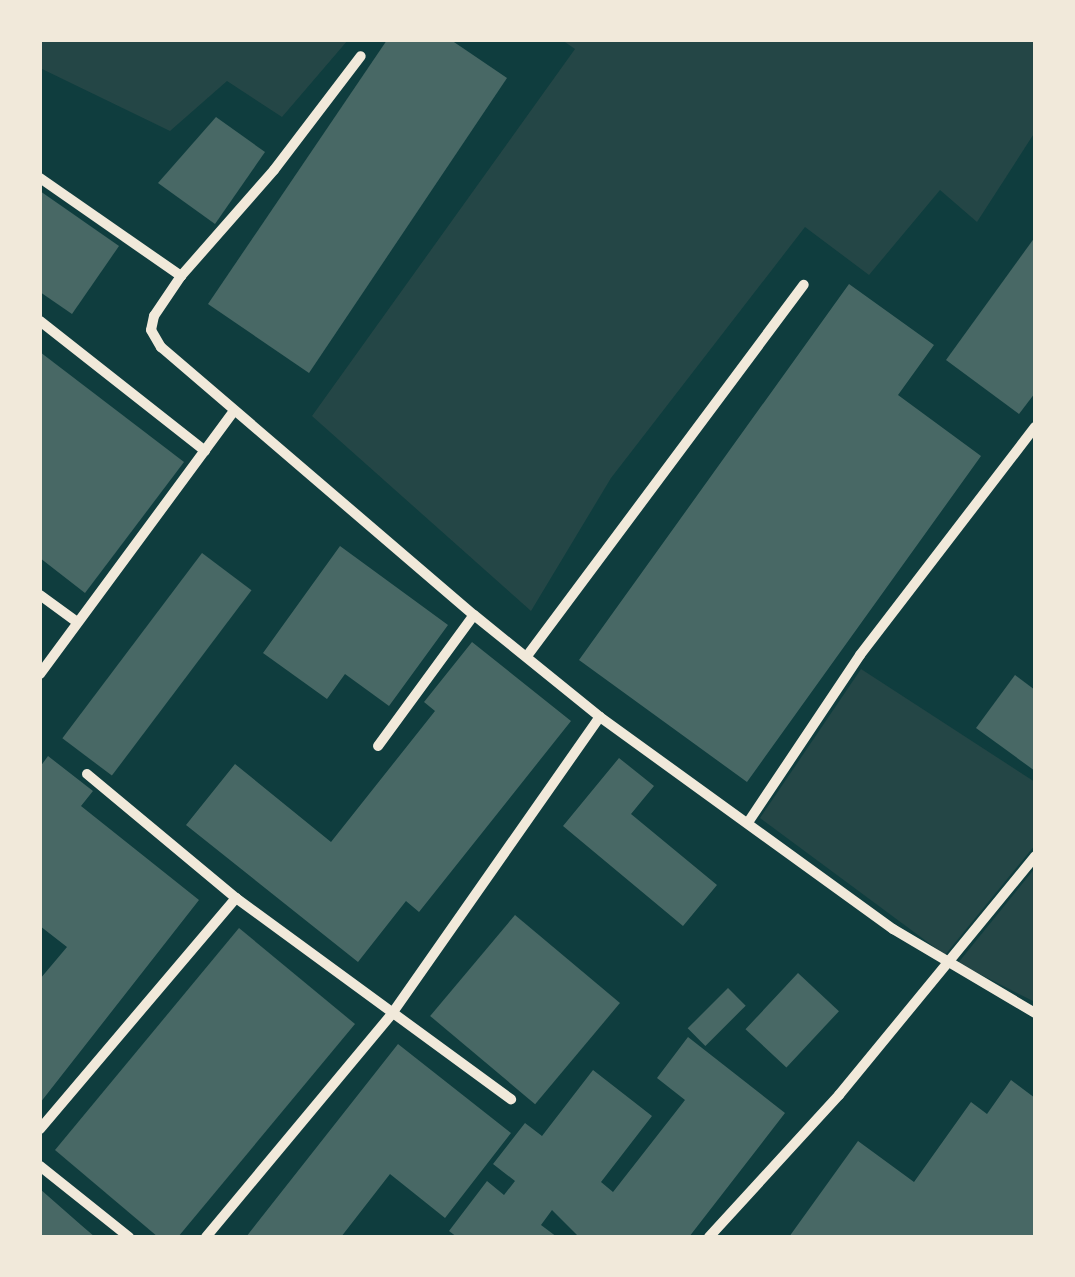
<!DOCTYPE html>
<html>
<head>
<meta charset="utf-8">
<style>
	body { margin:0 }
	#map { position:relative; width:1075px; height:1277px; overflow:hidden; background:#0f3d3e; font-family:Arial,sans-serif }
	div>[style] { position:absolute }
	.green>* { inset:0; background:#244646 }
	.building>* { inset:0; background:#486865; transform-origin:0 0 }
	.minor>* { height:10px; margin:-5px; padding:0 5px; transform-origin:5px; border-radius:5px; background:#f1e9da }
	span { translate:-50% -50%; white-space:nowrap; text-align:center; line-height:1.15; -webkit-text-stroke:10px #f1e9da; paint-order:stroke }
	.frame { position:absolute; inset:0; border:42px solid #f1e9da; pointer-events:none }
</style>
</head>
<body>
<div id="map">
	<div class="green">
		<div style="clip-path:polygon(40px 40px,348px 40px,282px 117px,227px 81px,170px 131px,40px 68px)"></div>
		<div style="clip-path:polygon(562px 40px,1035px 40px,1035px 132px,977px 222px,940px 190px,869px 275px,805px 227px,611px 478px,531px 611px,312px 416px,575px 49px)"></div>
		<div style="clip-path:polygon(861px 669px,1035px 782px,1035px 845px,945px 955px,760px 818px)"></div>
		<div style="clip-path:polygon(1035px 868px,1035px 1002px,958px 963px)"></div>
	</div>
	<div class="building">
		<div style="clip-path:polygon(387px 40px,451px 40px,507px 78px,309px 373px,208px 304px)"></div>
		<div style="clip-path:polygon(216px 117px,265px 152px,215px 224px,158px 183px)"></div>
		<div style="clip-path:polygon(40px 191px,119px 246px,72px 314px,40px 292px)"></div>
		<div style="clip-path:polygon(1035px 237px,1035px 393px,1019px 414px,946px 360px)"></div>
		<div style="clip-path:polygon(849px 284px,934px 345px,898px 395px,981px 456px,747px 782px,579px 660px)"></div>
		<div style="clip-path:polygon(40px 352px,184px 462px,85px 593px,40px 558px)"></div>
		<div style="clip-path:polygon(340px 546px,448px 625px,389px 706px,345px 674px,327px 699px,263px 653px)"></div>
		<div style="left:202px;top:553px;width:62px;height:232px;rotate:37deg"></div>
		<div style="clip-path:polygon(472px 642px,571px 721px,419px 912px,406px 901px,358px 962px,186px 825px,235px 764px,331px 842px,435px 711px,424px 702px)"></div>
		<div style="clip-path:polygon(1015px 675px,1035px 690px,1035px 771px,976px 728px)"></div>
		<div style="clip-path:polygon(48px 756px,93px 791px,81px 806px,199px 900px,40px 1103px,40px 979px,67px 947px,40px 926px,40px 767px)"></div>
		<div style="clip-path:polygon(619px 758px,654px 786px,631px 814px,717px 885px,683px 926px,563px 826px)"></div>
		<div style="left:515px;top:915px;width:137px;height:132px;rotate:40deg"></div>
		<div style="clip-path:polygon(239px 928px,355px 1024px,178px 1237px,158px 1237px,55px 1150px)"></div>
		<div style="left:798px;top:973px;width:56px;height:77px;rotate:43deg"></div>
		<div style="left:728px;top:988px;width:25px;height:57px;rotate:45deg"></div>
		<div style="clip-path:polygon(688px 1037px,785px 1113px,689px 1237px,579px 1237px,552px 1210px,541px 1225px,557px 1237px,457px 1237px,449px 1231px,487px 1181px,504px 1195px,515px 1181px,493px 1164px,525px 1123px,542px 1136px,593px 1070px,652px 1116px,601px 1182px,613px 1192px,685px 1100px,657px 1078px)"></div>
		<div style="clip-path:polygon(398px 1044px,511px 1133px,445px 1218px,390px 1174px,341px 1237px,246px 1237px)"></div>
		<div style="clip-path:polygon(1011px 1080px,1035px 1098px,1035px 1237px,789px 1237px,858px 1141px,914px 1182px,971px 1102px,987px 1114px)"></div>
		<div style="clip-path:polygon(40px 1189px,81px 1225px,95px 1237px,40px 1237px)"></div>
	</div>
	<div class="minor">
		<div style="left:40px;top:178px;width:172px;rotate:34.8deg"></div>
		<div style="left:181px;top:276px;width:48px;rotate:124deg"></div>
		<div style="left:154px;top:316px;width:14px;rotate:102deg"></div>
		<div style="left:151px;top:330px;width:20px;rotate:60deg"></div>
		<div style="left:161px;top:347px;width:412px;rotate:40.6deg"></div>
		<div style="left:474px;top:615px;width:162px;rotate:39deg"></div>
		<div style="left:600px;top:717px;width:362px;rotate:35.9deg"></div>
		<div style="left:893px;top:929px;width:165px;rotate:30.6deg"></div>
		<div style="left:181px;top:276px;width:141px;rotate:-48.7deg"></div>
		<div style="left:274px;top:170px;width:143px;rotate:-52.7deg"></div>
		<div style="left:40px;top:321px;width:210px;rotate:38.2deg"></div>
		<div style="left:40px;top:595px;width:46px;rotate:36.1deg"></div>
		<div style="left:527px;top:656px;width:463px;rotate:-53.3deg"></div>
		<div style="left:40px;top:674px;width:327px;rotate:-53.6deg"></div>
		<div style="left:378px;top:746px;width:162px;rotate:-53.8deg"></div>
		<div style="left:87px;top:774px;width:194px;rotate:39.8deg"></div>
		<div style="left:236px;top:898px;width:341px;rotate:36.2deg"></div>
		<div style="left:749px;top:821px;width:200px;rotate:-56.2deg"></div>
		<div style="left:860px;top:655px;width:287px;rotate:-52.5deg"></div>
		<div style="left:40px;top:1129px;width:303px;rotate:-49.7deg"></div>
		<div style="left:40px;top:1166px;width:114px;rotate:38.6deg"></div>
		<div style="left:206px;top:1237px;width:289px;rotate:-50.2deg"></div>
		<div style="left:391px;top:1015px;width:364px;rotate:-55deg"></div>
		<div style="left:709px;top:1237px;width:193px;rotate:-47.5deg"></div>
		<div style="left:839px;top:1095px;width:309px;rotate:-50.6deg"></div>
	</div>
	<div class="frame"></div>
</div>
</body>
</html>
